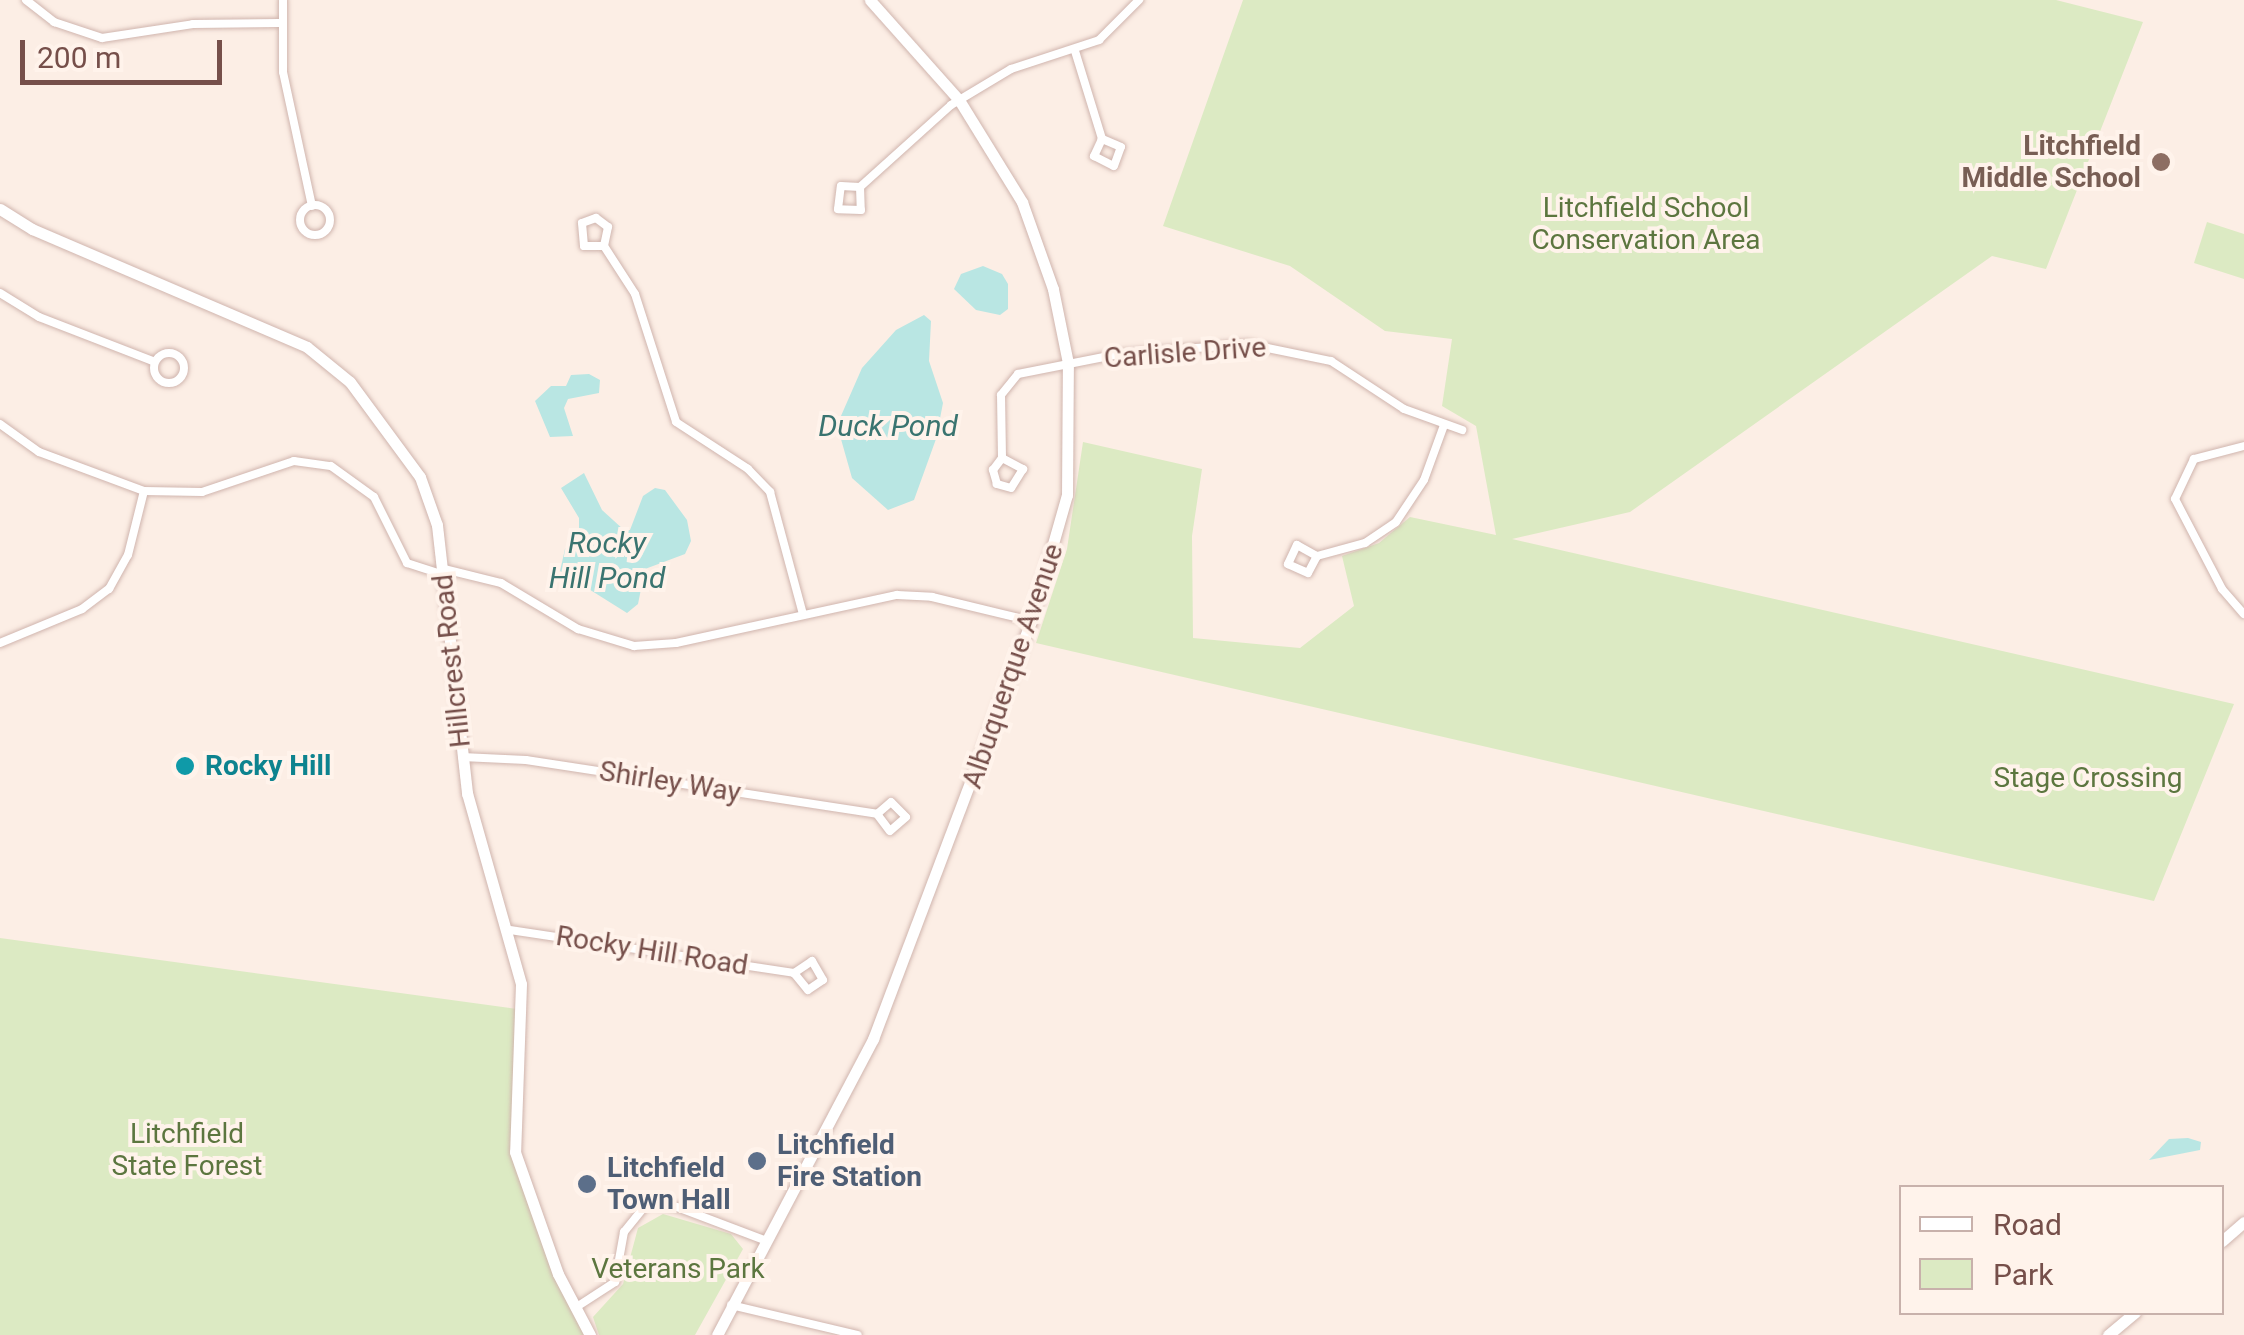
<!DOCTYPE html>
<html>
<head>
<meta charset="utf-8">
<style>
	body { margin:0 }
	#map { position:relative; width:2244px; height:1335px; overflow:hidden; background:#fceee5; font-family:Roboto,sans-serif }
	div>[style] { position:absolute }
	.green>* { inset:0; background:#dceac3 }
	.water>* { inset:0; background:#b9e6e3 }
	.roads { filter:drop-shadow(0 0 2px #d0b5ae) drop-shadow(0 0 2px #d0b5ae) }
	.street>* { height:8px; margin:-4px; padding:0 4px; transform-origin:4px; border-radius:4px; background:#fff }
	.street>.ring { margin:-4px; padding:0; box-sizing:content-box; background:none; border:8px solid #fff; border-radius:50% }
	.secondary>* { height:11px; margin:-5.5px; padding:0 5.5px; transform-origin:5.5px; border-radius:5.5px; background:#fff }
	.dots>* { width:28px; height:28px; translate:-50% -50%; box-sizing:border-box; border:5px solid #fff3eb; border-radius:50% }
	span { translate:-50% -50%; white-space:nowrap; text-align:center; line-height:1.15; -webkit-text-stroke:8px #fff3eb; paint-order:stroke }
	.education-label { font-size:28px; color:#785e54; font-weight:700 }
	.right { translate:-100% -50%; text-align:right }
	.park-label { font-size:28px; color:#5c763f }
	.street-label { font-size:28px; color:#764f4a }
	.culture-label { font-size:28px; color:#0d838f; font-weight:700 }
	.left { translate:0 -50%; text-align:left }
	.service-label { font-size:28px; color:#4e5e75; font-weight:700 }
	.water-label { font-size:30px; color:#3a7470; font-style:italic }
	.legend { position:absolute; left:1899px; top:1185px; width:325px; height:130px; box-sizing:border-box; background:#fff3eb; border:2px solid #c8b1ab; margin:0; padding:12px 18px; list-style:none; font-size:30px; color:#764f4a }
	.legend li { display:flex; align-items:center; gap:20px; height:50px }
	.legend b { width:50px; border:2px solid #c8b1ab }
	.scale { position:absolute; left:20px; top:40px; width:202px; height:45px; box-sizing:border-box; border:5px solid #764f4a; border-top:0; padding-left:12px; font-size:30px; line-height:35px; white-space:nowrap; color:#764f4a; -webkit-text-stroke:8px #fff3eb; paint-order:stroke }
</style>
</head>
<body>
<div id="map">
	<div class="green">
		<div style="clip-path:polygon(1243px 0,2056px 0,2143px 22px,2046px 269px,1992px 256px,1630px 512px,1512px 539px,2234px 704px,2154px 901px,1036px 643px,1067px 549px,1083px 442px,1202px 469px,1192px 536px,1193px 638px,1300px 648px,1354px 606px,1342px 556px,1379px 543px,1410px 517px,1496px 535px,1476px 426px,1442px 406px,1452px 339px,1385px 331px,1290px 266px,1163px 226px)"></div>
		<div style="clip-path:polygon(2207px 222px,2244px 234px,2244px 279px,2194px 263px)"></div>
		<div style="clip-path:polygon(0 938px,517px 1009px,512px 1154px,554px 1276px,585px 1335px,0 1335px)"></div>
		<div style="clip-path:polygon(663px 1214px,731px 1234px,743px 1249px,695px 1335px,599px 1335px,593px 1317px,623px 1284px,638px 1228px)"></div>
	</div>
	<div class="water">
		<div style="clip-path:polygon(983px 266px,1002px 274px,1008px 284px,1008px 309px,1000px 315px,976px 310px,954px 289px,961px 274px)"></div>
		<div style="clip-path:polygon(924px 315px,931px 321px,929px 361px,943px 403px,936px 439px,914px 500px,888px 510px,852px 478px,837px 425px,862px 368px,896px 330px)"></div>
		<div style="clip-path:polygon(589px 374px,600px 380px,599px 393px,568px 399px,564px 408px,573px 436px,550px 437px,535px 401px,551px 386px,566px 386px,571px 375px)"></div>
		<div style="clip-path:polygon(584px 473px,602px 510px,624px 530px,630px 530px,643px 496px,655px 488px,665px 490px,687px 520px,691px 541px,685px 554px,645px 569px,638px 604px,627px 613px,560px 571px,565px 549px,579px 534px,579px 518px,561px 488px)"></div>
		<div style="clip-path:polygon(2188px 1138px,2201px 1142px,2200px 1150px,2149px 1160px,2169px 1139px)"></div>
	</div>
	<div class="roads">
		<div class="street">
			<div style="left:26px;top:0;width:36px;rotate:38deg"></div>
			<div style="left:54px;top:22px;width:51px;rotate:18.4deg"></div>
			<div style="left:102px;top:38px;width:92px;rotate:-8.7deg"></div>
			<div style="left:193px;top:24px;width:86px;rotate:-0.7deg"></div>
			<div style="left:283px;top:0;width:72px;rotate:90deg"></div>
			<div style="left:283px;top:72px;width:137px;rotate:77.8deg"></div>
			<div style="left:1075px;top:51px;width:92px;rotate:72.9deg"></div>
			<div style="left:1102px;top:139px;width:19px;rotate:115deg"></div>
			<div style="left:1094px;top:156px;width:22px;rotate:27deg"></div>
			<div style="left:1114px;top:166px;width:20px;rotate:-70deg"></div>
			<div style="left:1121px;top:147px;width:21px;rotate:-157deg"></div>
			<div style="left:860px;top:187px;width:23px;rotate:88deg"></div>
			<div style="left:861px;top:210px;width:23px;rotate:-178deg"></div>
			<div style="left:838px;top:209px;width:23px;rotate:-83deg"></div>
			<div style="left:841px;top:186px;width:19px;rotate:3deg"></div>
			<div style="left:860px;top:187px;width:122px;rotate:-42deg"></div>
			<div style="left:951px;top:105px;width:70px;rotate:-31deg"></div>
			<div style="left:1011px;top:69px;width:93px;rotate:-18.2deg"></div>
			<div style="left:1099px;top:40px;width:57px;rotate:-45deg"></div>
			<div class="ring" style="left:300px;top:205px;width:22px;height:22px"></div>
			<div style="left:604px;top:246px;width:20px;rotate:180deg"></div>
			<div style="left:584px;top:246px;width:23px;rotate:-95deg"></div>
			<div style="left:582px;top:223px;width:15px;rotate:-20deg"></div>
			<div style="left:596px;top:218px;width:15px;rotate:37deg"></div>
			<div style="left:608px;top:227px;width:19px;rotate:102deg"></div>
			<div style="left:604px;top:246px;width:57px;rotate:57.1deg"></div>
			<div style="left:635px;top:294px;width:134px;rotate:72.2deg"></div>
			<div style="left:676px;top:422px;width:86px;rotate:33.1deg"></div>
			<div style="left:748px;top:469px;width:32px;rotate:46deg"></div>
			<div style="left:770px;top:492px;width:126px;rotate:74.9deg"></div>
			<div style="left:0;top:293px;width:46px;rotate:31.6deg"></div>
			<div style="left:39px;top:317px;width:124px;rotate:21.2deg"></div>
			<div class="ring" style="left:154px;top:353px;width:22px;height:22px"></div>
			<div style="left:0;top:424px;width:48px;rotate:35.7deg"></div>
			<div style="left:39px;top:452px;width:112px;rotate:20.4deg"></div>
			<div style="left:144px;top:491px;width:58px;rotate:1deg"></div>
			<div style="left:202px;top:492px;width:97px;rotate:-18.6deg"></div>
			<div style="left:294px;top:461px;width:37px;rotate:8deg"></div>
			<div style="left:331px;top:466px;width:53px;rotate:35.8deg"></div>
			<div style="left:374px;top:497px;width:74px;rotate:63.4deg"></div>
			<div style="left:407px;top:563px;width:39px;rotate:18deg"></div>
			<div style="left:2244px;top:446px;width:52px;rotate:165.4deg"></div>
			<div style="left:2194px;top:459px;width:44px;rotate:115.4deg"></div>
			<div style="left:2175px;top:499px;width:102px;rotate:62.4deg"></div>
			<div style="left:2222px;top:589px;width:33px;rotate:49deg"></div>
			<div style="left:1002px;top:458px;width:24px;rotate:28deg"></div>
			<div style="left:1023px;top:469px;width:22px;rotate:122deg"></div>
			<div style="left:1011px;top:488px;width:15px;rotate:-164deg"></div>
			<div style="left:997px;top:484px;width:15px;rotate:-106deg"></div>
			<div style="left:993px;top:470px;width:15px;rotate:-53deg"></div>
			<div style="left:1002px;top:458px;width:63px;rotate:-90.9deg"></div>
			<div style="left:1001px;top:395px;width:27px;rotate:-51deg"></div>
			<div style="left:1018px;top:374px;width:103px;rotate:-11.2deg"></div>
			<div style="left:1119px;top:354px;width:129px;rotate:-4.4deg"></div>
			<div style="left:1248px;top:344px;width:85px;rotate:11.6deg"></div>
			<div style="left:1331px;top:361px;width:87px;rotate:33.3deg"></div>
			<div style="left:1404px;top:409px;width:62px;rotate:19.9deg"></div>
			<div style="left:1317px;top:556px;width:19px;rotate:118deg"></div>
			<div style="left:1308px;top:573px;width:22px;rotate:-156deg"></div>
			<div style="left:1288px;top:564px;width:21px;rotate:-65deg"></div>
			<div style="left:1297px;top:545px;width:23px;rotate:29deg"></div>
			<div style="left:1317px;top:556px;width:50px;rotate:-15.2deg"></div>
			<div style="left:1365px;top:543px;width:37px;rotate:-34deg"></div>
			<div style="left:1396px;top:522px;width:50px;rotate:-56.3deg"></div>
			<div style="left:1424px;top:480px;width:59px;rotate:-70deg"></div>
			<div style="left:444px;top:569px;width:59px;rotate:13.8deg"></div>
			<div style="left:501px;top:583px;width:90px;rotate:30.9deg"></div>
			<div style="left:578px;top:629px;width:59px;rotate:16.9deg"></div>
			<div style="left:634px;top:646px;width:42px;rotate:-4.1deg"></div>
			<div style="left:676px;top:643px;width:226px;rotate:-12.3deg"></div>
			<div style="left:897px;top:595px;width:35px;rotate:3deg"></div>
			<div style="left:932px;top:597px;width:102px;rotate:13.6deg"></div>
			<div style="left:0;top:643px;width:89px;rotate:-22.5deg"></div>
			<div style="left:82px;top:609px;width:34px;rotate:-37deg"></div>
			<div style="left:109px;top:589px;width:39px;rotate:-61deg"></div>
			<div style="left:128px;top:555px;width:66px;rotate:-76deg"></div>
			<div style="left:462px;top:757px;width:64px;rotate:2.7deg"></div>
			<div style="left:526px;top:760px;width:355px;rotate:8.7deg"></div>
			<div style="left:877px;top:814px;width:21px;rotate:53deg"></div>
			<div style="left:890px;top:831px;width:21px;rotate:-41deg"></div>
			<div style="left:906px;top:817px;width:21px;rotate:-135deg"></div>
			<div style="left:891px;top:802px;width:18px;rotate:139deg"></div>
			<div style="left:510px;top:930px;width:287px;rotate:8.6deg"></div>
			<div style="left:794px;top:973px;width:22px;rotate:51deg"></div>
			<div style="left:808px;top:990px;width:18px;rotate:-34deg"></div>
			<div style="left:823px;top:980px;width:22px;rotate:-120deg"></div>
			<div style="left:812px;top:961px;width:22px;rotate:146deg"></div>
			<div style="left:731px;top:1305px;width:130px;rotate:13.3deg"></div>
			<div style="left:575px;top:1308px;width:48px;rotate:-33deg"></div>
			<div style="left:615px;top:1282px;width:51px;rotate:-79.8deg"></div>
			<div style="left:624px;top:1232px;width:36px;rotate:-51deg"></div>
			<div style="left:647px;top:1204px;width:30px;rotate:6deg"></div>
			<div style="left:677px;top:1207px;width:96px;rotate:20.7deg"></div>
		</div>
		<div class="secondary">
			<div style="left:0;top:209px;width:38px;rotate:32deg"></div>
			<div style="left:32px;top:229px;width:299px;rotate:23.2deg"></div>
			<div style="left:307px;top:347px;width:55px;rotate:39.1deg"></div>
			<div style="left:350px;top:382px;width:118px;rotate:53.6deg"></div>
			<div style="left:420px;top:477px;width:51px;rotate:70.5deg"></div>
			<div style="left:437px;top:525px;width:270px;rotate:83.6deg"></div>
			<div style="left:467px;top:793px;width:198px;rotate:74.2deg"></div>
			<div style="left:521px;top:984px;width:168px;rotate:92deg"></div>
			<div style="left:515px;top:1152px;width:129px;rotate:70.6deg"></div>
			<div style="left:558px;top:1274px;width:69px;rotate:62.3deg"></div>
			<div style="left:2222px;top:1241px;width:29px;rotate:-41deg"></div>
			<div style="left:717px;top:1335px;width:335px;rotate:-62.2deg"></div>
			<div style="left:873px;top:1039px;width:447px;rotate:-69.3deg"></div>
			<div style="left:1031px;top:621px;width:131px;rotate:-74.1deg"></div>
			<div style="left:1067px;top:495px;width:132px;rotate:-89.6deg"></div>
			<div style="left:1068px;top:363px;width:76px;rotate:-101.5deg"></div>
			<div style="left:1053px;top:289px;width:92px;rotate:-109.6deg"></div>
			<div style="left:1022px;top:202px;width:120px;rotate:-121.7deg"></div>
			<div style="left:959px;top:100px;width:134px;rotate:-131.7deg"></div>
			<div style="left:2108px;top:1335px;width:35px;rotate:-40deg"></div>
		</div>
	</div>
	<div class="dots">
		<div style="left:2161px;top:162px;background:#8d6e63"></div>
		<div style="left:185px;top:766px;background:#0f9aa8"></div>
		<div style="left:757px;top:1161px;background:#5c6f8a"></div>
		<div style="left:587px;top:1184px;background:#5c6f8a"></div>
	</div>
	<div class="education-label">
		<span class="right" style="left:2141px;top:162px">Litchfield<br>Middle School</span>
	</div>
	<div class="park-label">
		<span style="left:1646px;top:224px">Litchfield School<br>Conservation Area</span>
		<span style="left:2088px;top:778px">Stage Crossing</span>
		<span style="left:187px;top:1150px">Litchfield<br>State Forest</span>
		<span style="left:678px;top:1269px">Veterans Park</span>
	</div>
	<div class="street-label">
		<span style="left:1185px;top:353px;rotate:-4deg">Carlisle Drive</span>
		<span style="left:452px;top:661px;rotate:-96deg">Hillcrest Road</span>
		<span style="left:1013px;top:666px;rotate:-71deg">Albuquerque Avenue</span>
		<span style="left:670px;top:782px;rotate:9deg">Shirley Way</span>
		<span style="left:652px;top:951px;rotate:9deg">Rocky Hill Road</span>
	</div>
	<div class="culture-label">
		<span class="left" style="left:205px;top:766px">Rocky Hill</span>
	</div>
	<div class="service-label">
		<span class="left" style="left:777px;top:1161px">Litchfield<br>Fire Station</span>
		<span class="left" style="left:607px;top:1184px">Litchfield<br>Town Hall</span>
	</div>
	<div class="water-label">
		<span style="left:888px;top:426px">Duck Pond</span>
		<span style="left:607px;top:560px">Rocky<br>Hill Pond</span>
	</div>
	<ul class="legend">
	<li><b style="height:12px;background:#fff"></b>Road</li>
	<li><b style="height:28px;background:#dceac3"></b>Park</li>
	</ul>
	<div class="scale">200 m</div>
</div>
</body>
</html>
